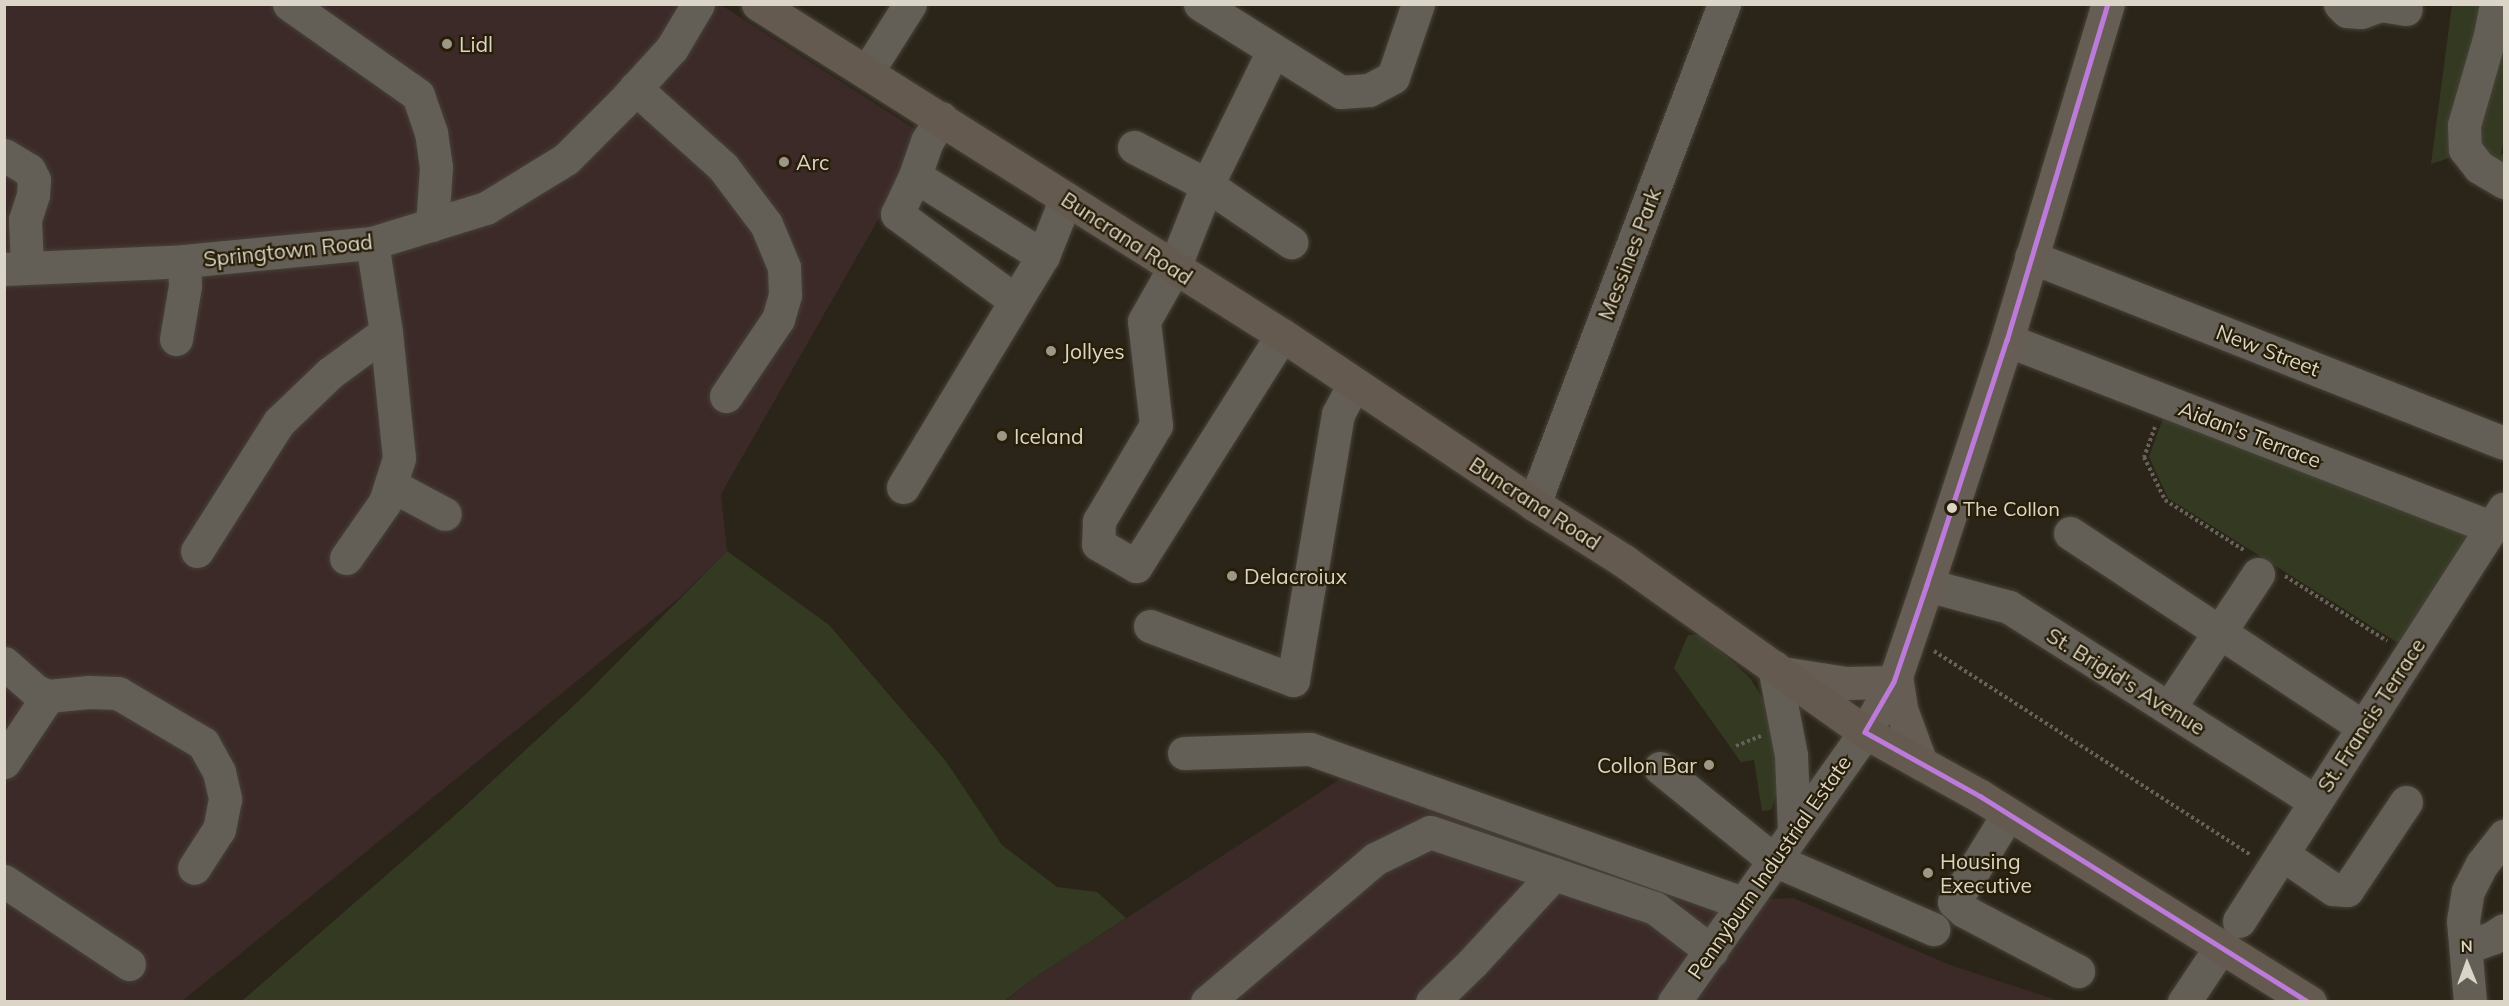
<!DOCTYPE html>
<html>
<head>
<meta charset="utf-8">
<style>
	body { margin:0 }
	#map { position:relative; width:2509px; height:1006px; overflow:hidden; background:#2b2519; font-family:Mulish,sans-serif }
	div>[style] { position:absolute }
	.industrial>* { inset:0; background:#3c2a29 }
	.green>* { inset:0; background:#343a22 }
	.path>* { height:4px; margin-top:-2px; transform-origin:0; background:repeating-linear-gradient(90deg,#666159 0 3px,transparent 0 6px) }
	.roads { filter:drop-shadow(0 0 2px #474238) drop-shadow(0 0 2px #474238) }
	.minor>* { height:33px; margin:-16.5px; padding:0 16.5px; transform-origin:16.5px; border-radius:16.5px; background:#635f56 }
	.major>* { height:33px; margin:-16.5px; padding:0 16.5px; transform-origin:16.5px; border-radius:16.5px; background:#665d54 }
	.highway>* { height:33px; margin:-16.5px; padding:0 16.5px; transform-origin:16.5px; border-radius:16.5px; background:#655a50 }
	.bus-1>* { height:4.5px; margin:-2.25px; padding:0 2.25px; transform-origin:2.25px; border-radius:2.25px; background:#bd7bd9 }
	.dots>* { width:16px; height:16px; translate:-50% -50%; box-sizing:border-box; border:3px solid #281e08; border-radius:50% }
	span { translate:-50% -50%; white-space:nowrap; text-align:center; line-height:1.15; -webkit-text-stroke:4.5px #281e08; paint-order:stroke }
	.bus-label { font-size:20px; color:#dbd5c7 }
	.left { translate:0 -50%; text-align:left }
	.poi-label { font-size:21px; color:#dbd5c7 }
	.right { translate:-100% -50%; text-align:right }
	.street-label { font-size:21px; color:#dbd5c7 }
	.frame { position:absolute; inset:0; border:6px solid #dbd5c7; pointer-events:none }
	.north { position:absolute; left:2437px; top:934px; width:60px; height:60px; -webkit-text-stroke:4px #281e08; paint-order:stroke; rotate:359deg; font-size:16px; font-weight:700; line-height:24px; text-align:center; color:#dbd5c7 }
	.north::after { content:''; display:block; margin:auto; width:21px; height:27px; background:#dbd5c7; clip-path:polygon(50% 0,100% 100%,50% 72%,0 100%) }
</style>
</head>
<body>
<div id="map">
	<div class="industrial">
		<div style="clip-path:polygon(5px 5px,721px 5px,926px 136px,721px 494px,727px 551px,679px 598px,182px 1001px,5px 1002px)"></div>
		<div style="clip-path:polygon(1345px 776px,1716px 901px,1793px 898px,1950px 965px,2059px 1001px,1005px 1002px,1028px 982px)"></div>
	</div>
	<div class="green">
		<div style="clip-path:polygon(2452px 5px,2480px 5px,2458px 155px,2431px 164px)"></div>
		<div style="clip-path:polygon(2504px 17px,2504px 136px,2501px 154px,2504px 155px,2504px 167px,2495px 163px,2478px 140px,2480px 103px)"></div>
		<div style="clip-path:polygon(2165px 413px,2468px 534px,2398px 643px,2168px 498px,2149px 457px)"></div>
		<div style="clip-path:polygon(727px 551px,829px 625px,945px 760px,1002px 845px,1057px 887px,1097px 892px,1126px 918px,1028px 982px,1005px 1001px,242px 1001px,452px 818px,584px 696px)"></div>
		<div style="clip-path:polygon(1688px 635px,1703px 635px,1750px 678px,1771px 712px,1778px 791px,1771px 810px,1762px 811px,1754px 760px,1741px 762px,1674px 668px)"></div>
	</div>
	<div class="path">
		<div style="left:2155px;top:427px;width:32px;rotate:110deg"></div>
		<div style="left:2144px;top:457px;width:48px;rotate:64deg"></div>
		<div style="left:2165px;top:500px;width:95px;rotate:32.5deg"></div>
		<div style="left:2285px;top:576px;width:121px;rotate:32.5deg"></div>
		<div style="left:1934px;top:651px;width:376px;rotate:32.8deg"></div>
		<div style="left:1736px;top:746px;width:27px;rotate:-22deg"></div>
	</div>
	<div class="roads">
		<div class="minor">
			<div style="left:289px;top:4px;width:158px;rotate:35.2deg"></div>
			<div style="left:418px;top:95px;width:39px;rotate:71deg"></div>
			<div style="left:431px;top:132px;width:35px;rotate:82deg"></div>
			<div style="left:436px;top:167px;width:58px;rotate:93.9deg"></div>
			<div style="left:1200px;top:4px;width:166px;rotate:32deg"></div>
			<div style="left:1341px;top:92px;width:28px;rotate:-4deg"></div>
			<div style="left:1369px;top:90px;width:27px;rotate:-28deg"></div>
			<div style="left:1393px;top:77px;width:77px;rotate:-71.1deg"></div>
			<div style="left:2340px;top:4px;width:10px;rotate:45deg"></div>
			<div style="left:2347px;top:11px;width:14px;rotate:4deg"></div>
			<div style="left:2361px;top:12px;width:20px;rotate:-20deg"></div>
			<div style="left:2380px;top:5px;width:26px;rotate:9deg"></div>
			<div style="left:2496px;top:4px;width:32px;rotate:101deg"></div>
			<div style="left:2490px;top:35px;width:94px;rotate:106.1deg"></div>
			<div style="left:2464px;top:125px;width:24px;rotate:88deg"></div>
			<div style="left:2465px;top:149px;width:23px;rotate:52deg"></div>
			<div style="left:2479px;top:167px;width:29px;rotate:31deg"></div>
			<div style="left:1273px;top:51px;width:149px;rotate:116.2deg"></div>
			<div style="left:1207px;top:185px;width:89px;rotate:111.7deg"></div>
			<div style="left:1174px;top:268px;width:61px;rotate:119.5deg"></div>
			<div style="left:1144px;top:321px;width:105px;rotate:83.4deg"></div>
			<div style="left:1156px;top:425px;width:112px;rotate:120.7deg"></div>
			<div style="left:1099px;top:521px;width:23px;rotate:92deg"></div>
			<div style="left:1098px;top:544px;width:44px;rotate:30.1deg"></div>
			<div style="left:1136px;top:566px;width:273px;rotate:-57.7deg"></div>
			<div style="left:867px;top:72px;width:80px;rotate:-57.7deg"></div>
			<div style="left:635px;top:88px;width:118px;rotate:41.9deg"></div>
			<div style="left:723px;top:167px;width:71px;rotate:53deg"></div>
			<div style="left:766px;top:224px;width:47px;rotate:67.3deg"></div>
			<div style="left:784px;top:267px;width:28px;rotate:88deg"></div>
			<div style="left:785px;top:295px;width:25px;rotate:106deg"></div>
			<div style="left:778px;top:319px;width:93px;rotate:124deg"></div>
			<div style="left:941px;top:118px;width:27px;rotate:121deg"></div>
			<div style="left:927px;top:141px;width:37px;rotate:109deg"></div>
			<div style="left:915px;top:176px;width:42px;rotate:115.3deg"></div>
			<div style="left:897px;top:214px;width:147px;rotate:36.2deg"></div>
			<div style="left:1134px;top:147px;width:82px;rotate:27.5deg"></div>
			<div style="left:1207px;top:185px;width:102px;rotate:34.2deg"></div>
			<div style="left:4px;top:155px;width:29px;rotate:31deg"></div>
			<div style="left:29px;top:170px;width:11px;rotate:63deg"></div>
			<div style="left:34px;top:180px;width:15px;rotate:94deg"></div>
			<div style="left:33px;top:195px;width:26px;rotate:108deg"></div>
			<div style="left:25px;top:220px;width:46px;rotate:87.5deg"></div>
			<div style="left:915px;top:176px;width:151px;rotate:32deg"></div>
			<div style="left:2031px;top:257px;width:508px;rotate:21.47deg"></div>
			<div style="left:4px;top:269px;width:180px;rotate:-2.5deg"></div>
			<div style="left:184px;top:261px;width:189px;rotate:-5.5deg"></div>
			<div style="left:372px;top:243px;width:119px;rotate:-17.1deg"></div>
			<div style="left:486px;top:208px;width:94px;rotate:-31.5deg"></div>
			<div style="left:566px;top:159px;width:79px;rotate:-45deg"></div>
			<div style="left:622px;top:103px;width:74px;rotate:-47.7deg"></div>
			<div style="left:672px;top:48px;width:51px;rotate:-59.4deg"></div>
			<div style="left:176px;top:339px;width:54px;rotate:-80.4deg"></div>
			<div style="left:185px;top:286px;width:25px;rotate:-92deg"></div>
			<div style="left:2007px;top:340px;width:521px;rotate:21.15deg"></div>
			<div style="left:391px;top:485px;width:61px;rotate:28.2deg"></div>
			<div style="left:903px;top:487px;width:270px;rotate:-58.8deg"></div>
			<div style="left:1043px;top:256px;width:62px;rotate:-68.4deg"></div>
			<div style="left:1534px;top:504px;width:535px;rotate:-69.19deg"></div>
			<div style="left:2070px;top:533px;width:351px;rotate:33.5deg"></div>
			<div style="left:197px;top:551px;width:153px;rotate:-57.6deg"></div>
			<div style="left:279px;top:422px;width:71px;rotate:-43.9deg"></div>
			<div style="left:330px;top:373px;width:69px;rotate:-36.2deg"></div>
			<div style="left:386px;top:332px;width:90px;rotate:-98.9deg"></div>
			<div style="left:346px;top:558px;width:68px;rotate:-55.1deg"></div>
			<div style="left:385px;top:502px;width:46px;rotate:-72.3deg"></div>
			<div style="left:399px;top:458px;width:127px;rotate:-95.9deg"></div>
			<div style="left:1927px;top:585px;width:85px;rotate:15deg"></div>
			<div style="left:2009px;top:607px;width:362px;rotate:32.4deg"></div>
			<div style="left:1150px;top:626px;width:153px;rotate:20.7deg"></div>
			<div style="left:1293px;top:680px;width:270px;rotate:-80.4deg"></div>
			<div style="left:1338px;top:414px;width:34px;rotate:-62deg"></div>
			<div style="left:4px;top:663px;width:43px;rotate:41.2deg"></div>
			<div style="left:36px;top:691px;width:13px;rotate:23deg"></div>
			<div style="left:48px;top:696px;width:41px;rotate:-5.6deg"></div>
			<div style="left:89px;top:692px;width:29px;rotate:2deg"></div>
			<div style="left:118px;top:693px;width:99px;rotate:30.5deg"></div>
			<div style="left:203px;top:743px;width:33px;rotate:61deg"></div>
			<div style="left:219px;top:772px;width:28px;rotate:77deg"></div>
			<div style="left:225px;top:799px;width:31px;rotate:101deg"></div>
			<div style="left:219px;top:829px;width:46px;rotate:122.7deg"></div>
			<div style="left:1774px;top:667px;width:90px;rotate:79.1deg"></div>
			<div style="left:1791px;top:755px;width:74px;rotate:87.7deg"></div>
			<div style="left:2169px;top:708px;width:161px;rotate:-56.4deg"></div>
			<div style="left:1184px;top:753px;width:126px;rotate:-1.8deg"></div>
			<div style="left:1310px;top:749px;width:459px;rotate:19.6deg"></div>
			<div style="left:4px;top:762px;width:79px;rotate:-56.3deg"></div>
			<div style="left:1660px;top:768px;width:144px;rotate:39.1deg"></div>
			<div style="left:1772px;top:859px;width:176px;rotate:23.5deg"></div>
			<div style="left:2008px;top:814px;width:103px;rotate:121.5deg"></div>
			<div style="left:1954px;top:902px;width:13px;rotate:42deg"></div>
			<div style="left:1964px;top:911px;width:129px;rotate:27.8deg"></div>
			<div style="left:2282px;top:854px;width:62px;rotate:34.5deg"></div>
			<div style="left:2333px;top:889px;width:14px;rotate:4deg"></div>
			<div style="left:2347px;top:890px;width:106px;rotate:-56.2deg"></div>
			<div style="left:4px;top:881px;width:150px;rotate:33.6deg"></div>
			<div style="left:2239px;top:921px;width:490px;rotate:-57.3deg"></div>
			<div style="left:2467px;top:947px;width:27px;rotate:-20deg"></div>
			<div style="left:2492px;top:938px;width:14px;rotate:-34deg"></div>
			<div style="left:1207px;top:1002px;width:221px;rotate:-40.4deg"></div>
			<div style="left:1375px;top:859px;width:61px;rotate:-26.1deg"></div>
			<div style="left:1430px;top:832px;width:237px;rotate:18.7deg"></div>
			<div style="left:1655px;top:908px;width:71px;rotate:37.5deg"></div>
			<div style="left:1432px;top:1002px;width:57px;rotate:-44.3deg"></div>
			<div style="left:1473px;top:962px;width:120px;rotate:-47.4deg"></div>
			<div style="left:1674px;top:1002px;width:331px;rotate:-54.7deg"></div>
			<div style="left:2184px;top:1002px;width:69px;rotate:-56.3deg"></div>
			<div style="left:2470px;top:1002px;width:81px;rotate:-94.9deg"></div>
			<div style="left:2463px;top:921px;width:30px;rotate:-81deg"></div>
			<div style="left:2468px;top:891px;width:30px;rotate:-63deg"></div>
			<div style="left:2482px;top:864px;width:36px;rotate:-52deg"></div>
		</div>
		<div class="major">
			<div style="left:1782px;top:673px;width:65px;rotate:8.9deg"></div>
			<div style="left:1846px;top:683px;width:48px;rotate:-1.2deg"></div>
			<div style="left:1896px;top:676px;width:33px;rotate:81deg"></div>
			<div style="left:1901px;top:709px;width:58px;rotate:69.7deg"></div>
			<div style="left:1865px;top:732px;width:58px;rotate:-59.9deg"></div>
			<div style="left:1894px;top:682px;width:102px;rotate:-71.2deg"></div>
			<div style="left:1927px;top:585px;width:258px;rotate:-71.9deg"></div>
			<div style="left:2007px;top:340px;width:351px;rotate:-73.3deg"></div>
		</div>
		<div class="highway">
			<div style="left:758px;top:4px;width:620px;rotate:32.28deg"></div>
			<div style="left:1282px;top:335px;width:303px;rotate:33.8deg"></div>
			<div style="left:1534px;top:504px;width:107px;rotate:32.3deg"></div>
			<div style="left:1624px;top:561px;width:296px;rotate:35.4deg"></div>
			<div style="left:1865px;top:732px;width:132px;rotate:29.1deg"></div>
			<div style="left:1980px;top:796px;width:389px;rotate:32deg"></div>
		</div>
	</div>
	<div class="bus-1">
		<div style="left:2108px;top:4px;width:351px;rotate:106.7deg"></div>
		<div style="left:2007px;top:340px;width:258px;rotate:108.1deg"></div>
		<div style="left:1927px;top:585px;width:102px;rotate:108.8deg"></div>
		<div style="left:1894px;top:682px;width:58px;rotate:120.1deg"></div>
		<div style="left:1865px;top:732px;width:132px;rotate:29.1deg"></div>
		<div style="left:1980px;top:796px;width:388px;rotate:32.1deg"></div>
	</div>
	<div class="dots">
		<div style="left:447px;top:44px;background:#9d978a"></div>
		<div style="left:784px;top:162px;background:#9d978a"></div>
		<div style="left:1051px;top:351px;background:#9d978a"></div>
		<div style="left:1002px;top:436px;background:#9d978a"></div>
		<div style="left:1952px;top:508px;background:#dbd5c7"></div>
		<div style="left:1232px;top:576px;background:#9d978a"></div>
		<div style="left:1709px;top:765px;background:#9d978a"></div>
		<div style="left:1928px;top:873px;background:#9d978a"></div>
	</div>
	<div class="bus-label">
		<span class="left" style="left:1963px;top:508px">The Collon</span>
	</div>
	<div class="poi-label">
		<span class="left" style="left:459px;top:44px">Lidl</span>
		<span class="left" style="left:796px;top:162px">Arc</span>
		<span class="left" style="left:1063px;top:351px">Jollyes</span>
		<span class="left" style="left:1014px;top:436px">Iceland</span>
		<span class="left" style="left:1244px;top:576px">Delacroiux</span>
		<span class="right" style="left:1697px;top:765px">Collon Bar</span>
		<span class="left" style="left:1940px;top:873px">Housing<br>Executive</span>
	</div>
	<div class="street-label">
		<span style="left:1127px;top:238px;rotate:33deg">Buncrana Road</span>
		<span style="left:288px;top:250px;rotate:-6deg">Springtown Road</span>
		<span style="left:1629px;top:254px;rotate:-69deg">Messines Park</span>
		<span style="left:2268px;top:350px;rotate:21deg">New Street</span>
		<span style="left:2250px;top:434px;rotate:21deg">Aidan's Terrace</span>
		<span style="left:1535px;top:503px;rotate:33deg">Buncrana Road</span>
		<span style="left:2126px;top:681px;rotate:32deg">St. Brigid's Avenue</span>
		<span style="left:2371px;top:715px;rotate:-57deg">St. Francis Terrace</span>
		<span style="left:1769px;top:867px;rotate:-55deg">Pennyburn Industrial Estate</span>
	</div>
	<div class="frame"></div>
	<div class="north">N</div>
</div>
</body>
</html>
